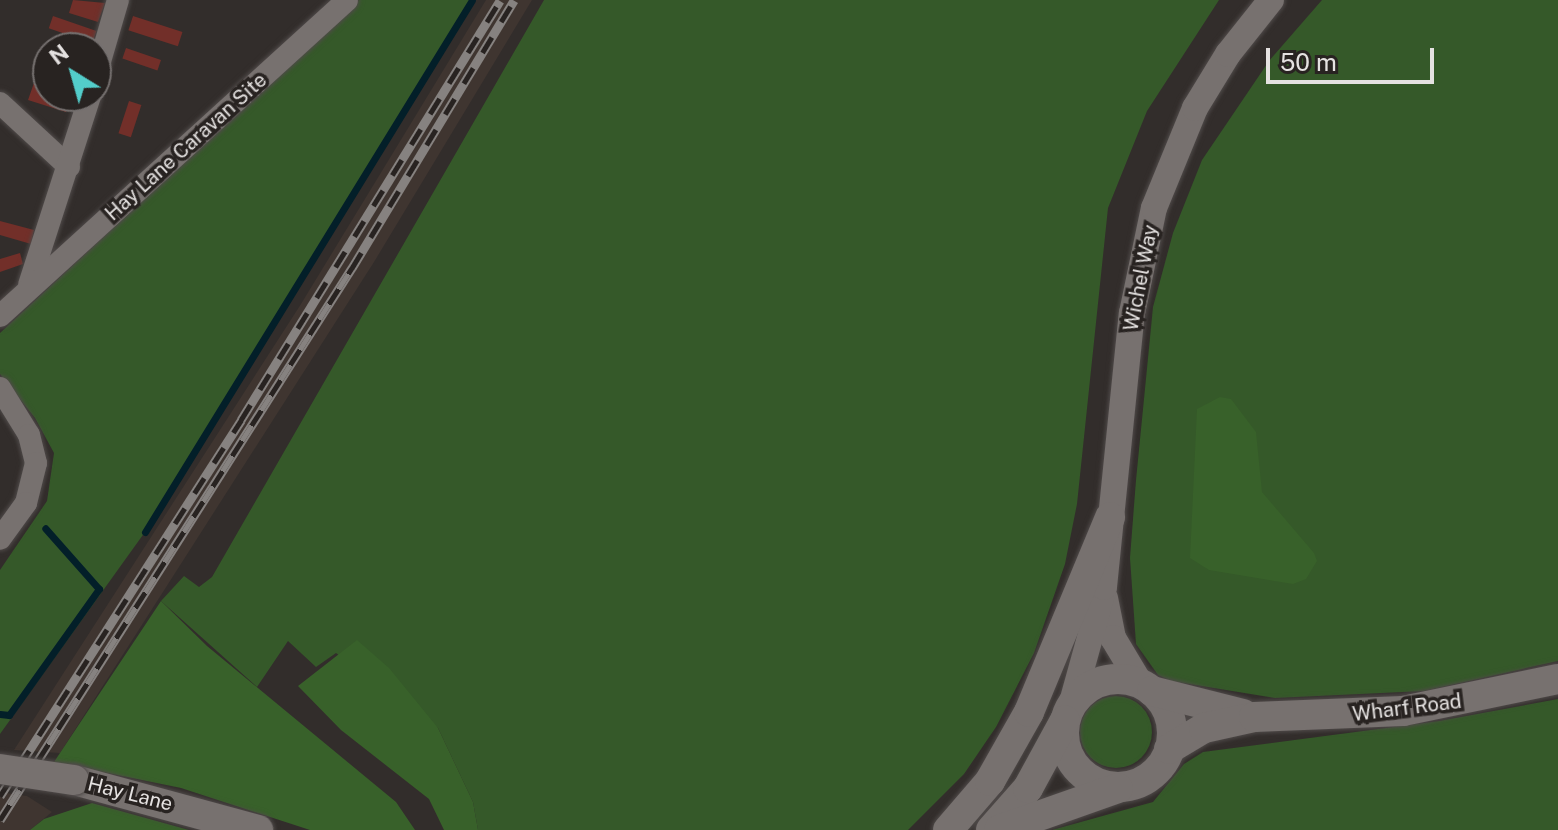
<!DOCTYPE html>
<html>
<head>
<meta charset="utf-8">
<style>
	body { margin:0 }
	#map { position:relative; width:1558px; height:830px; overflow:hidden; background:#322d2b; font-family:"Public Sans",sans-serif }
	div>[style] { position:absolute }
	.built>* { inset:0; background:#3f3530 }
	.green>* { inset:0; background:#355929 }
	.round { border-radius:50% }
	.forest>* { inset:0; background:#38612a }
	.stream>* { height:7px; margin:-3.5px; padding:0 3.5px; transform-origin:3.5px; border-radius:3.5px; background:#031f29 }
	.building>* { inset:0; background:#722f29; transform-origin:0 0 }
	.roads { filter:drop-shadow(0 0 2px #4f4a49) drop-shadow(0 0 2px #4f4a49) }
	.minor>* { height:22px; margin:-11px; padding:0 11px; transform-origin:11px; border-radius:11px; background:#77716f }
	.tertiary>* { height:26px; margin:-13px; padding:0 13px; transform-origin:13px; border-radius:13px; background:#77716f }
	.secondary>* { height:30px; margin:-15px; padding:0 15px; transform-origin:15px; border-radius:15px; background:#77716f }
	.secondary>.ring { margin:-15px; padding:0; box-sizing:content-box; background:none; border:30px solid #77716f; border-radius:50% }
	.rail>* { height:9px; margin-top:-4.5px; transform-origin:0; background:repeating-linear-gradient(90deg,#282321 0 18px,#868280 0 36px); box-sizing:border-box; border-block:2px solid #868280 }
	.bridges { filter:drop-shadow(0 0 2px #4f4a49) drop-shadow(0 0 2px #4f4a49) }
	.secondary-bridge>* { height:30px; margin:-15px; padding:0 15px; transform-origin:15px; border-radius:15px; background:#77716f }
	span { translate:-50% -50%; white-space:nowrap; text-align:center; line-height:1.15; -webkit-text-stroke:7px #282321; paint-order:stroke }
	.street-label { font-size:20px; color:#e5e2e1 }
	.north { position:absolute; left:32px; top:32px; width:80px; height:80px; box-sizing:border-box; background:#282321; border:2px solid #746f6e; border-radius:50%; rotate:323deg; font-size:22px; font-weight:700; line-height:32px; text-align:center; color:#e5e2e1 }
	.north::after { content:''; display:block; margin:auto; width:28px; height:36px; background:#53cdca; clip-path:polygon(50% 0,100% 100%,50% 72%,0 100%) }
	.scale { position:absolute; left:1266px; top:48px; width:168px; height:36px; box-sizing:border-box; border:4px solid #e5e2e1; border-top:0; padding-left:10px; font-size:24px; line-height:28px; white-space:nowrap; color:#e5e2e1; -webkit-text-stroke:6px #282321; paint-order:stroke }
</style>
</head>
<body>
<div id="map">
	<div class="built">
		<div style="clip-path:polygon(486px 0,532px 0,374px 262px,60px 753px,14px 750px,301px 304px)"></div>
		<div style="clip-path:polygon(0 792px,27px 796px,52px 812px,30px 830px,0 830px)"></div>
	</div>
	<div class="green">
		<div style="clip-path:polygon(359px 0,472px 0,145px 532px,0 734px,0 570px,47px 501px,54px 453px,35px 418px,0 374px,0 333px)"></div>
		<div style="clip-path:polygon(544px 0,1219px 0,1147px 111px,1108px 208px,1077px 504px,1065px 564px,1034px 653px,996px 727px,964px 774px,908px 830px,478px 830px,473px 802px,438px 728px,336px 653px,316px 667px,288px 641px,257px 687px,161px 601px,184px 576px,199px 587px,212px 577px)"></div>
		<div style="clip-path:polygon(1322px 0,1558px 0,1558px 661px,1424px 691px,1275px 698px,1171px 681px,1158px 675px,1136px 644px,1130px 558px,1136px 480px,1153px 307px,1173px 233px,1202px 160px,1269px 61px)"></div>
		<div class="round" style="left:1080px;top:696px;width:72px;height:72px"></div>
		<div style="clip-path:polygon(1558px 699px,1558px 830px,1052px 830px,1153px 802px,1184px 764px,1203px 752px,1439px 721px)"></div>
	</div>
	<div class="forest">
		<div style="clip-path:polygon(1220px 397px,1231px 399px,1256px 432px,1262px 492px,1314px 553px,1317px 561px,1306px 579px,1293px 584px,1209px 570px,1190px 558px,1197px 409px)"></div>
		<div style="clip-path:polygon(161px 601px,207px 646px,396px 802px,415px 830px,310px 830px,181px 788px,54px 762px)"></div>
		<div style="clip-path:polygon(357px 640px,389px 668px,438px 728px,473px 802px,478px 830px,444px 830px,429px 799px,341px 730px,298px 686px)"></div>
		<div style="clip-path:polygon(92px 803px,189px 830px,30px 830px,44px 819px)"></div>
	</div>
	<div class="stream">
		<div style="left:145px;top:532px;width:624px;rotate:-58.42deg"></div>
		<div style="left:0;top:714px;width:9px;rotate:6deg"></div>
		<div style="left:9px;top:715px;width:155px;rotate:-54.5deg"></div>
		<div style="left:99px;top:589px;width:81px;rotate:-131.5deg"></div>
	</div>
	<div class="building">
		<div style="clip-path:polygon(73px 0,105px 3px,98px 22px,69px 13px)"></div>
		<div style="left:53px;top:16px;width:46px;height:13px;rotate:19deg"></div>
		<div style="left:133px;top:16px;width:52px;height:15px;rotate:18deg"></div>
		<div style="left:126px;top:48px;width:37px;height:11px;rotate:19deg"></div>
		<div style="clip-path:polygon(35px 80px,48px 85px,48px 96px,72px 96px,66px 112px,28px 100px)"></div>
		<div style="left:129px;top:101px;width:13px;height:34px;rotate:18deg"></div>
		<div style="clip-path:polygon(0 221px,34px 230px,31px 244px,0 235px)"></div>
		<div style="clip-path:polygon(20px 253px,23px 264px,0 272px,0 259px)"></div>
	</div>
	<div class="roads">
		<div class="minor">
			<div style="left:96px;top:75px;width:78px;rotate:-73.7deg"></div>
			<div style="left:0;top:103px;width:94px;rotate:42.8deg"></div>
			<div style="left:29px;top:285px;width:199px;rotate:-72.1deg"></div>
			<div style="left:0;top:316px;width:469px;rotate:-42.3deg"></div>
			<div style="left:0;top:388px;width:55px;rotate:58.3deg"></div>
			<div style="left:29px;top:435px;width:29px;rotate:76deg"></div>
			<div style="left:36px;top:463px;width:41px;rotate:104deg"></div>
			<div style="left:26px;top:503px;width:44px;rotate:125.8deg"></div>
		</div>
		<div class="tertiary">
			<div style="left:1105px;top:598px;width:41px;rotate:78.7deg"></div>
			<div style="left:1113px;top:638px;width:52px;rotate:59deg"></div>
			<div style="left:1071px;top:706px;width:123px;rotate:-74.5deg"></div>
			<div style="left:1104px;top:587px;width:275px;rotate:-84.2deg"></div>
			<div style="left:1132px;top:313px;width:107px;rotate:-78.2deg"></div>
			<div style="left:1154px;top:208px;width:108px;rotate:-67.7deg"></div>
			<div style="left:1195px;top:108px;width:63px;rotate:-58.6deg"></div>
			<div style="left:1228px;top:54px;width:69px;rotate:-51.5deg"></div>
		</div>
		<div class="secondary">
			<div class="ring" style="left:1064px;top:679px;width:78px;height:78px"></div>
			<div style="left:1152px;top:691px;width:94px;rotate:14.2deg"></div>
			<div style="left:1169px;top:749px;width:41px;rotate:-31deg"></div>
			<div style="left:1204px;top:728px;width:51px;rotate:-12.4deg"></div>
			<div style="left:1254px;top:717px;width:149px;rotate:-2.3deg"></div>
			<div style="left:1403px;top:711px;width:158px;rotate:-11.7deg"></div>
			<div style="left:74px;top:780px;width:191px;rotate:15.2deg"></div>
			<div style="left:948px;top:830px;width:65px;rotate:-49.4deg"></div>
			<div style="left:990px;top:781px;width:79px;rotate:-60.5deg"></div>
			<div style="left:1029px;top:712px;width:211px;rotate:-67.4deg"></div>
			<div style="left:991px;top:830px;width:56px;rotate:-48.6deg"></div>
			<div style="left:1028px;top:788px;width:77px;rotate:-61.4deg"></div>
			<div style="left:999px;top:830px;width:126px;rotate:-19.4deg"></div>
		</div>
	</div>
	<div class="rail">
		<div style="left:0;top:796px;width:447px;rotate:-57.3deg"></div>
		<div style="left:241px;top:420px;width:493px;rotate:-58.3deg"></div>
		<div style="left:0;top:820px;width:655px;rotate:-57.48deg"></div>
		<div style="left:352px;top:268px;width:313px;rotate:-58.8deg"></div>
	</div>
	<div class="bridges">
		<div class="secondary-bridge">
			<div style="left:0;top:769px;width:75px;rotate:8.5deg"></div>
		</div>
	</div>
	<div class="street-label">
		<span style="left:186px;top:147px;rotate:-42deg">Hay Lane Caravan Site</span>
		<span style="left:1141px;top:278px;rotate:-79deg">Wichel Way</span>
		<span style="left:1407px;top:708px;rotate:-7deg">Wharf Road</span>
		<span style="left:130px;top:794px;rotate:14deg">Hay Lane</span>
	</div>
	<div class="north">N</div>
	<div class="scale">50 m</div>
</div>
</body>
</html>
